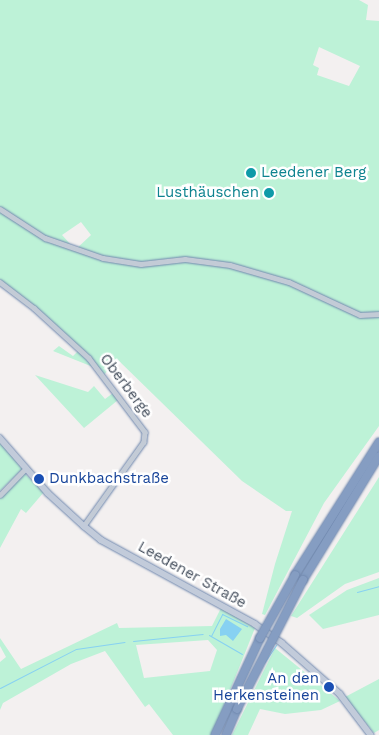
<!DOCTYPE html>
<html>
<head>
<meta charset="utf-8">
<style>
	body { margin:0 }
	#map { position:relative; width:379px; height:735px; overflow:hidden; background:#f3f0f0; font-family:"Work Sans",sans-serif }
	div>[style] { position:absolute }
	.green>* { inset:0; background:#bdf2d7 }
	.water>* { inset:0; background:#87d1f2 }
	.stream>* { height:1px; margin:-0.5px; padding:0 0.5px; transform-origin:0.5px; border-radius:0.5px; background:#87d1f2 }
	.roads { filter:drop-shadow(0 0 1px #7088ae) drop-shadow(0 0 1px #7088ae) }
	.street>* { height:4.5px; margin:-2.25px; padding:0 2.25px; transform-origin:2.25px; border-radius:2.25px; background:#c3cbd6 }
	.secondary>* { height:5.5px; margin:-2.75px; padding:0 2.75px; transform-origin:2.75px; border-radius:2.75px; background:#c2cbda }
	.highway>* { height:8px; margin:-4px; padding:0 4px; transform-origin:4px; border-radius:4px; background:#859dc2 }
	.bridges { filter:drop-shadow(0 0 1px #7088ae) drop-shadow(0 0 1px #7088ae) }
	.highway-bridge>* { height:8px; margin:-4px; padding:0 4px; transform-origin:4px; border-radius:4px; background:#859dc2 }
	.dots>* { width:14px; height:14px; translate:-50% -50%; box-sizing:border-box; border:2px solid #fff; border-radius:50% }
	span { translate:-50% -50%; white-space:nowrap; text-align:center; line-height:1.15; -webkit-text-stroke:5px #fff; paint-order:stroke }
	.culture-label { font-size:15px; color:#0d838f }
	.left { translate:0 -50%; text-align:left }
	.right { translate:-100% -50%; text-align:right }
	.street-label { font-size:15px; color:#47515f }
	.transit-label { font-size:15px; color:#164399 }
</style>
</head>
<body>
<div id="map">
	<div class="green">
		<div style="clip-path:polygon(evenodd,0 0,359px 0,368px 5px,366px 20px,379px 21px,379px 426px,324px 503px,265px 615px,262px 614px,275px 564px,292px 511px,286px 511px,242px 481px,117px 359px,104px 375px,87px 353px,0 280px,0 0,319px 47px,360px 66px,349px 86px,317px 75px,319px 68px,313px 65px,319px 47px,0 0,81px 222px,91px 235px,74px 251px,39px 237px,40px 234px,72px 246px,62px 235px,81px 222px)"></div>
		<div style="clip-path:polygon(59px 346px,73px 356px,78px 351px,93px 367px,53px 351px)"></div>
		<div style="clip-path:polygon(35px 375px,88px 392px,94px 386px,105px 399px,113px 393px,118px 400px,84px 428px)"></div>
		<div style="clip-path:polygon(0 441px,22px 469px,0 491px)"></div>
		<div style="clip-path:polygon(24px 473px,44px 492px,26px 513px,21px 509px,0 548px,0 498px)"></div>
		<div style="clip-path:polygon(379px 477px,379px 572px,345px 584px,297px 618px,291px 616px)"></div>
		<div style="clip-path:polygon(379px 578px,379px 615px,323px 629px,309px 615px,347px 590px)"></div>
		<div style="clip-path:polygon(evenodd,221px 608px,255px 628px,212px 735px,173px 735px,149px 704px,145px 707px,105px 651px,71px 664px,3px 703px,0 710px,0 662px,6px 657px,0 646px,0 638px,21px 669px,117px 623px,119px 628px,212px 626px,221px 608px,208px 640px,217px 650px,210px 671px,144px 678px,136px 645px,208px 640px)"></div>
		<div style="clip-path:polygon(275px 648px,340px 701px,321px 710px,285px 714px,260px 709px,248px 735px,232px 735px)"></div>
		<div style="clip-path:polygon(379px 679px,379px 730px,374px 733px,345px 697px)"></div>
	</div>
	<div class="water">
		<div style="clip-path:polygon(226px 619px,242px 629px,233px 641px,226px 635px,220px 636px,220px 629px)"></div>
	</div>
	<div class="stream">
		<div style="left:357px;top:592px;width:23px;rotate:-15deg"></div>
		<div style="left:209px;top:635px;width:38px;rotate:30deg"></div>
		<div style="left:211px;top:636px;width:25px;rotate:-63deg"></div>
		<div style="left:222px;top:614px;width:28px;rotate:26deg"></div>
		<div style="left:133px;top:641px;width:70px;rotate:-5.7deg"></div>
		<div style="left:264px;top:663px;width:22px;rotate:-56deg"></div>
		<div style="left:0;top:688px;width:85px;rotate:-27.2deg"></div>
		<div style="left:76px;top:649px;width:49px;rotate:-8.3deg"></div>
	</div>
	<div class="roads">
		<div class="street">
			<div style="left:0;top:209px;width:54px;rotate:32.8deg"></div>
			<div style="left:45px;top:238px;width:61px;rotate:19deg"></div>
			<div style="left:103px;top:258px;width:38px;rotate:9deg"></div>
			<div style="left:141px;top:264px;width:44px;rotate:-6.5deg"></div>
			<div style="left:185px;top:259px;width:45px;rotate:7.6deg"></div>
			<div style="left:230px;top:265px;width:61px;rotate:16.1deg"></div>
			<div style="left:289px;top:282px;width:78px;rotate:24.9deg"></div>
			<div style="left:360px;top:315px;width:19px;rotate:-3deg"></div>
			<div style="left:0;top:282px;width:43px;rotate:37.4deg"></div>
			<div style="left:34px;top:308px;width:74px;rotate:42.3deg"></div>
			<div style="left:89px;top:358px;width:93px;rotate:52.9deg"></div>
			<div style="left:145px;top:432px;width:10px;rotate:96deg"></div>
			<div style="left:144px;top:442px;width:103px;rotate:125.5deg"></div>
			<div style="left:0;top:495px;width:36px;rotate:-46deg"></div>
		</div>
		<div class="secondary">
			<div style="left:0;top:438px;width:73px;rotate:48.9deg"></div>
			<div style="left:48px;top:493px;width:49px;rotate:42.5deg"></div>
			<div style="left:84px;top:526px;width:22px;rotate:39deg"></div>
			<div style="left:101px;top:540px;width:175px;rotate:28.6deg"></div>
			<div style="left:255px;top:624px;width:33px;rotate:35deg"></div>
			<div style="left:282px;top:643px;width:77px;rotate:41.3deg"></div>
			<div style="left:340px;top:694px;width:51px;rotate:52.9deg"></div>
		</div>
		<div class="highway">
			<div style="left:295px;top:575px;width:157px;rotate:-57.7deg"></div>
			<div style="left:303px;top:580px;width:145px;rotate:-58.5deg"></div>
			<div style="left:215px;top:735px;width:107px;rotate:-65.1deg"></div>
			<div style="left:226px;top:735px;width:28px;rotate:-67deg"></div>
		</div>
	</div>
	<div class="bridges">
		<div class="highway-bridge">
			<div style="left:260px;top:638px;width:72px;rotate:-60.9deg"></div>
			<div style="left:237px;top:709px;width:145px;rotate:-62.9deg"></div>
		</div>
	</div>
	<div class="dots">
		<div style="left:251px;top:173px;background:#0f9aa8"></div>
		<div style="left:269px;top:193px;background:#0f9aa8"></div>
		<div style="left:39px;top:479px;background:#1a4fb4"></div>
		<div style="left:329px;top:687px;background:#1a4fb4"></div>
	</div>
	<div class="culture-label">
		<span class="left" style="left:261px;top:173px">Leedener Berg</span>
		<span class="right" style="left:259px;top:193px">Lusthäuschen</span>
	</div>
	<div class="street-label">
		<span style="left:126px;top:386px;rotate:53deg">Oberberge</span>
		<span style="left:192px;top:575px;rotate:29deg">Leedener Straße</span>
	</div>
	<div class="transit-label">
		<span class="left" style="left:49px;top:479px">Dunkbachstraße</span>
		<span class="right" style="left:319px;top:687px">An den<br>Herkensteinen</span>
	</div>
</div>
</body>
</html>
